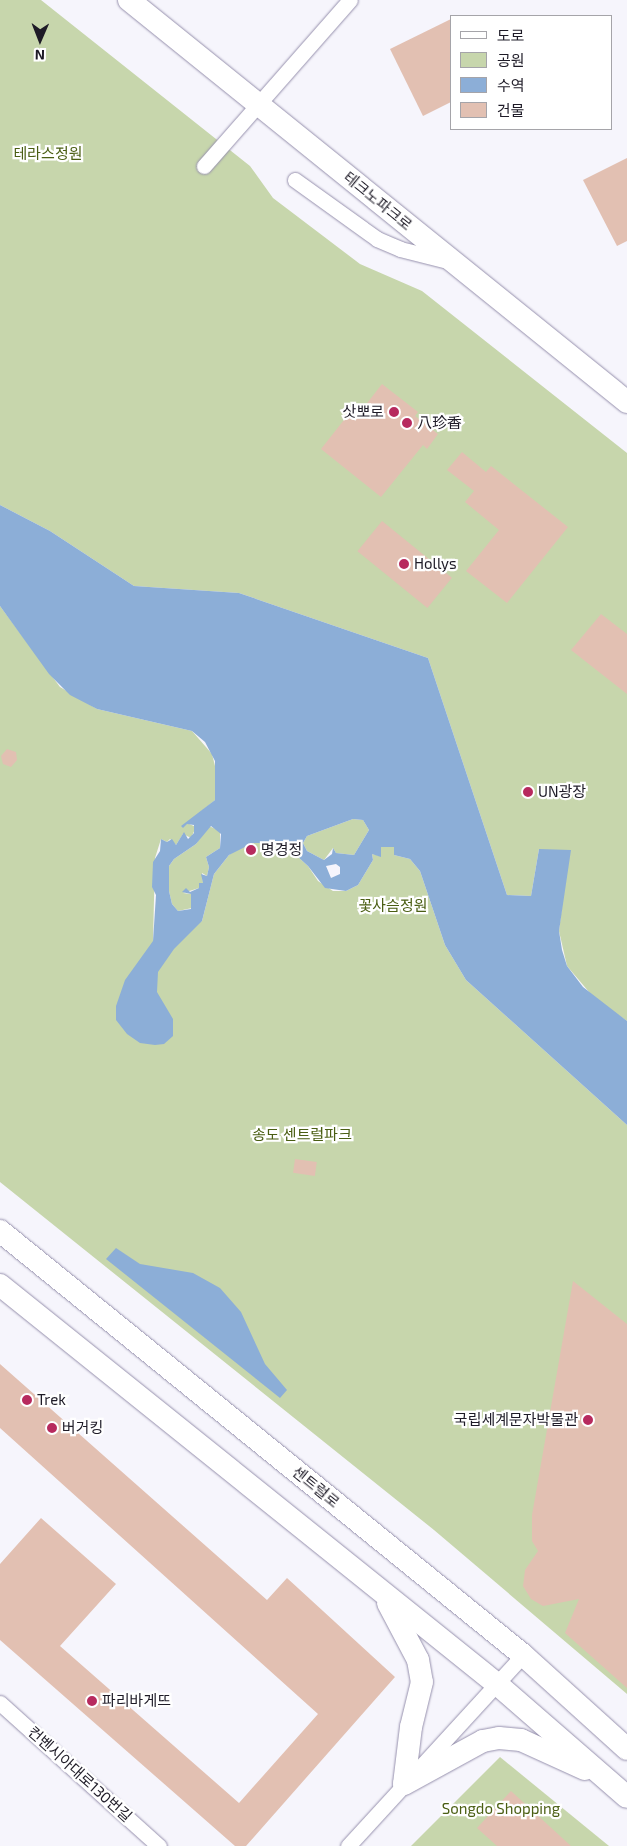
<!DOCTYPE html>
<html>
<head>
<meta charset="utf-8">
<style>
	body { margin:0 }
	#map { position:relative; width:627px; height:1846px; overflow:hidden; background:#f6f5fc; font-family:"Exo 2","Noto Sans KR",sans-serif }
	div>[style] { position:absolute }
	.green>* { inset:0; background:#c7d6ac }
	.water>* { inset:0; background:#8caed7 }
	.building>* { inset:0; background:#e2c0b2; transform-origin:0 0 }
	.roads { filter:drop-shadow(0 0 1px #9690ad) drop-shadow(0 0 1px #9690ad) }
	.street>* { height:15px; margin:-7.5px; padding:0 7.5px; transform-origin:7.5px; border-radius:7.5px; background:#fff }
	.secondary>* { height:22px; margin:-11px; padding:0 11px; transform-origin:11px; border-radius:11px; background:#fff }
	.dots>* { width:14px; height:14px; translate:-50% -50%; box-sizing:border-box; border:2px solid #fff; border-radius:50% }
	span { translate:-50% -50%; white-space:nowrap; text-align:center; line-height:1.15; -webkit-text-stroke:4.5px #fff; paint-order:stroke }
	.park-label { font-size:15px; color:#4a5e13 }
	.street-label { font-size:15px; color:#1e1b27 }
	.poi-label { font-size:15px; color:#1e1b27 }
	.right { translate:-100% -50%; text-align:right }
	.left { translate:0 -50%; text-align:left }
	.legend { position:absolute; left:450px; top:15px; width:162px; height:115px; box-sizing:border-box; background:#fff; border:1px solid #a5a4a9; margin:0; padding:6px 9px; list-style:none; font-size:15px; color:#1e1b27 }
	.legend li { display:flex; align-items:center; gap:10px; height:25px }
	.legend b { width:25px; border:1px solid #a5a4a9 }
	.north { position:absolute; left:15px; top:15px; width:50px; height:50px; -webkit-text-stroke:4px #fff; paint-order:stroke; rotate:181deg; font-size:14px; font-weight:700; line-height:20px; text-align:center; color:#1e1b27 }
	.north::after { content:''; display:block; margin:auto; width:18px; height:22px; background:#1e1b27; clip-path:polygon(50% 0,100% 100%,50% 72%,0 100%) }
</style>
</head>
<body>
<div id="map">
	<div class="green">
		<div style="clip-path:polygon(0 0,41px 0,250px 166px,273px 198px,360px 264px,422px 291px,627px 453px,627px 1021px,595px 999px,567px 966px,559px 931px,562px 906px,539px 849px,531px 896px,507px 895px,428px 658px,239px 593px,134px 586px,50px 531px,0 505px)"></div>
		<div style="clip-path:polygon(0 606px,60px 687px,97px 709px,192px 731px,212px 754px,216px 770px,215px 800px,187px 823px,196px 827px,191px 838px,183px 834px,176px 845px,170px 839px,167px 842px,161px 839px,155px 858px,153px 941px,202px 921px,214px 874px,229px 855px,241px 846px,253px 843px,277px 843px,287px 847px,308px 866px,318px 881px,333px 891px,346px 891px,358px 885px,373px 860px,372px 854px,381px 856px,381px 847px,394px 847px,394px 855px,410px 859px,420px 871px,445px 945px,466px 980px,627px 1125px,627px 1694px,434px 1530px,0 1182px)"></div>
		<div style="clip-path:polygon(353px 819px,363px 820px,369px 830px,354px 855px,336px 853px,333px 848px,324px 860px,307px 851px,303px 843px,307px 836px)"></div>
		<div style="clip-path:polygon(209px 826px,220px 831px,220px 848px,206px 857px,209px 867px,207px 876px,202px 873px,203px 883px,199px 888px,183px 893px,191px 894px,192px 908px,178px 911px,172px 904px,169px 891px,169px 866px,174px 859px,196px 844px)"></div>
		<div style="clip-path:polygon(500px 1757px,609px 1846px,411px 1846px)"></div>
	</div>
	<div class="water">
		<div style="clip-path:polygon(evenodd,0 505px,50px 531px,134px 586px,239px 593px,428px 658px,507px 895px,531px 896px,539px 849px,571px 850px,559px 931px,562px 950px,567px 966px,583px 987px,627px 1021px,627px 1125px,466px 980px,445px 945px,420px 871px,410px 859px,394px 855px,394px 847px,381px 847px,381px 857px,372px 854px,373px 860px,358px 885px,346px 891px,325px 888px,308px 866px,287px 847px,277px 843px,253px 843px,229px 855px,214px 874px,202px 921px,174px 949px,158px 972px,157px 992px,173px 1019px,173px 1036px,164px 1044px,155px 1045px,140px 1043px,127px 1034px,116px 1020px,116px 1006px,125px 980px,153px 941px,156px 895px,152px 887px,153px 862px,160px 851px,161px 839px,167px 842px,172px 839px,176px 845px,184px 832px,188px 839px,194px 833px,194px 825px,187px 824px,183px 828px,181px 826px,215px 800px,215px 761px,205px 742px,192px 731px,97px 709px,70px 695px,49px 674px,0 606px,0 505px,353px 819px,363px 820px,369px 830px,354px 855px,336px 853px,333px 848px,332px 854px,324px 860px,307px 851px,303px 843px,307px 836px,353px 819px,0 505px,211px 826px,221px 834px,220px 848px,206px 857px,209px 867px,207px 876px,201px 874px,203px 883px,199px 883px,199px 888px,190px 892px,186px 888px,182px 892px,191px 894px,191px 909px,178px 911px,172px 904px,169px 891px,169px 866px,174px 859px,196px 844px,211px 826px,0 505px,336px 864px,340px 867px,340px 874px,331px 878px,326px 866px,336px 864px)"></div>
		<div style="clip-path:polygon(116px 1248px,140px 1264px,193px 1273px,220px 1288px,241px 1312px,265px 1364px,287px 1390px,280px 1398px,106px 1259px)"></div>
	</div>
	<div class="building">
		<div style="clip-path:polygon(451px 19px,451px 102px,423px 116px,390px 49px)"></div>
		<div style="clip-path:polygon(627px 158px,627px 241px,617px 246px,583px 180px)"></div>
		<div style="clip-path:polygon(382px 384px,418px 412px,415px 416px,438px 434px,427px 449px,423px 445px,381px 497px,321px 449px,351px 411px,357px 416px)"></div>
		<div style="clip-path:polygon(462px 452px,486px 472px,491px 466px,568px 527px,507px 603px,466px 571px,499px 530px,465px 502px,474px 491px,447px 470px)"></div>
		<div style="left:382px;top:521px;width:90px;height:39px;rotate:39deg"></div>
		<div style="clip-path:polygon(601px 614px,627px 634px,627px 694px,571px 650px)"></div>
		<div style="clip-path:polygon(7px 749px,16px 752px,17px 760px,11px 767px,3px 764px,1px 756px)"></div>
		<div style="left:295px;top:1159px;width:22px;height:14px;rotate:8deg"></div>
		<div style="clip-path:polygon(573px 1281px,627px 1324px,627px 1688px,565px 1633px,579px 1599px,543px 1606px,531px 1599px,523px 1586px,525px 1570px,538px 1551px,532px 1541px,532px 1515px)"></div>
		<div style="clip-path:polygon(0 1364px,267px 1600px,287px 1578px,395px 1677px,246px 1846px,235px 1846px,0 1640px,0 1564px,41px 1518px,116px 1584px,60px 1646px,239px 1803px,318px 1714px,0 1428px)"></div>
		<div style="clip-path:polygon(511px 1791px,571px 1846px,497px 1846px,477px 1828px)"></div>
	</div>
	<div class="roads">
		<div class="street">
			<div style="left:204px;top:166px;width:221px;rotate:-48.7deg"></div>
			<div style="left:295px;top:180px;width:101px;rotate:35.7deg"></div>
			<div style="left:377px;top:239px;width:25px;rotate:23deg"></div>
			<div style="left:400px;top:249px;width:49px;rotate:14deg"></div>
			<div style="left:0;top:1703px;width:214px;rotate:42deg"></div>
			<div style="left:348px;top:1846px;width:259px;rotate:-47.5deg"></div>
		</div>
		<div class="secondary">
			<div style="left:129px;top:0;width:640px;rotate:38.91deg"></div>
			<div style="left:0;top:1231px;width:673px;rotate:39.03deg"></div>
			<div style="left:523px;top:1655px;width:140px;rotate:42.1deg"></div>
			<div style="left:0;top:1285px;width:637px;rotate:38.76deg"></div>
			<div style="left:497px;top:1684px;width:172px;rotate:41deg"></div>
			<div style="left:388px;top:1603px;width:64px;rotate:62.2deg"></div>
			<div style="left:418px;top:1660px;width:22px;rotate:80deg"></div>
			<div style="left:422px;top:1682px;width:46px;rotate:103.7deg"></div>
			<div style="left:411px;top:1727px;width:57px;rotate:97deg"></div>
			<div style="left:404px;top:1784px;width:90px;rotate:-28.6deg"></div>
			<div style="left:483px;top:1741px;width:16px;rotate:-11deg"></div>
			<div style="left:499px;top:1738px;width:22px;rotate:5deg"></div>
			<div style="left:521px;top:1740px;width:70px;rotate:24.4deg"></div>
		</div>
	</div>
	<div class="dots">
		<div style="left:394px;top:412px;background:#b72a5e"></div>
		<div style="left:407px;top:423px;background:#b72a5e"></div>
		<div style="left:404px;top:564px;background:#b72a5e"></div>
		<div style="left:528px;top:792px;background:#b72a5e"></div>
		<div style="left:251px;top:850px;background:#b72a5e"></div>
		<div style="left:27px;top:1400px;background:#b72a5e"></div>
		<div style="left:588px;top:1420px;background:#b72a5e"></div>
		<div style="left:52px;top:1428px;background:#b72a5e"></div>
		<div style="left:92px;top:1701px;background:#b72a5e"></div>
	</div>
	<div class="park-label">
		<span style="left:48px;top:154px">테라스정원</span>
		<span style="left:393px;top:906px">꽃사슴정원</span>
		<span style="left:302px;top:1135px">송도 센트럴파크</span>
		<span style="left:501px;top:1809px">Songdo Shopping</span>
	</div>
	<div class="street-label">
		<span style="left:378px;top:201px;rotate:39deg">테크노파크로</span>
		<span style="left:316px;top:1487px;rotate:39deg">센트럴로</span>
		<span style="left:80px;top:1774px;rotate:42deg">컨벤시아대로130번길</span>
	</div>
	<div class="poi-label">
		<span class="right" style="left:384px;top:412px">삿뽀로</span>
		<span class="left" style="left:417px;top:423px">八珍香</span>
		<span class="left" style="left:414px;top:564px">Hollys</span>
		<span class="left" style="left:538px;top:792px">UN광장</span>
		<span class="left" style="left:261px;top:850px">명경정</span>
		<span class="left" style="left:37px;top:1400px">Trek</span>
		<span class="right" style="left:578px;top:1420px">국립세계문자박물관</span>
		<span class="left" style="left:62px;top:1428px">버거킹</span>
		<span class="left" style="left:102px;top:1701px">파리바게뜨</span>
	</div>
	<ul class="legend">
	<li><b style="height:6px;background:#fff"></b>도로</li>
	<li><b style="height:14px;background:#c7d6ac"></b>공원</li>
	<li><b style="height:14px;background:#8caed7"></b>수역</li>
	<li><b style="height:14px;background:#e2c0b2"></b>건물</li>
	</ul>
	<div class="north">N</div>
</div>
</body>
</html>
